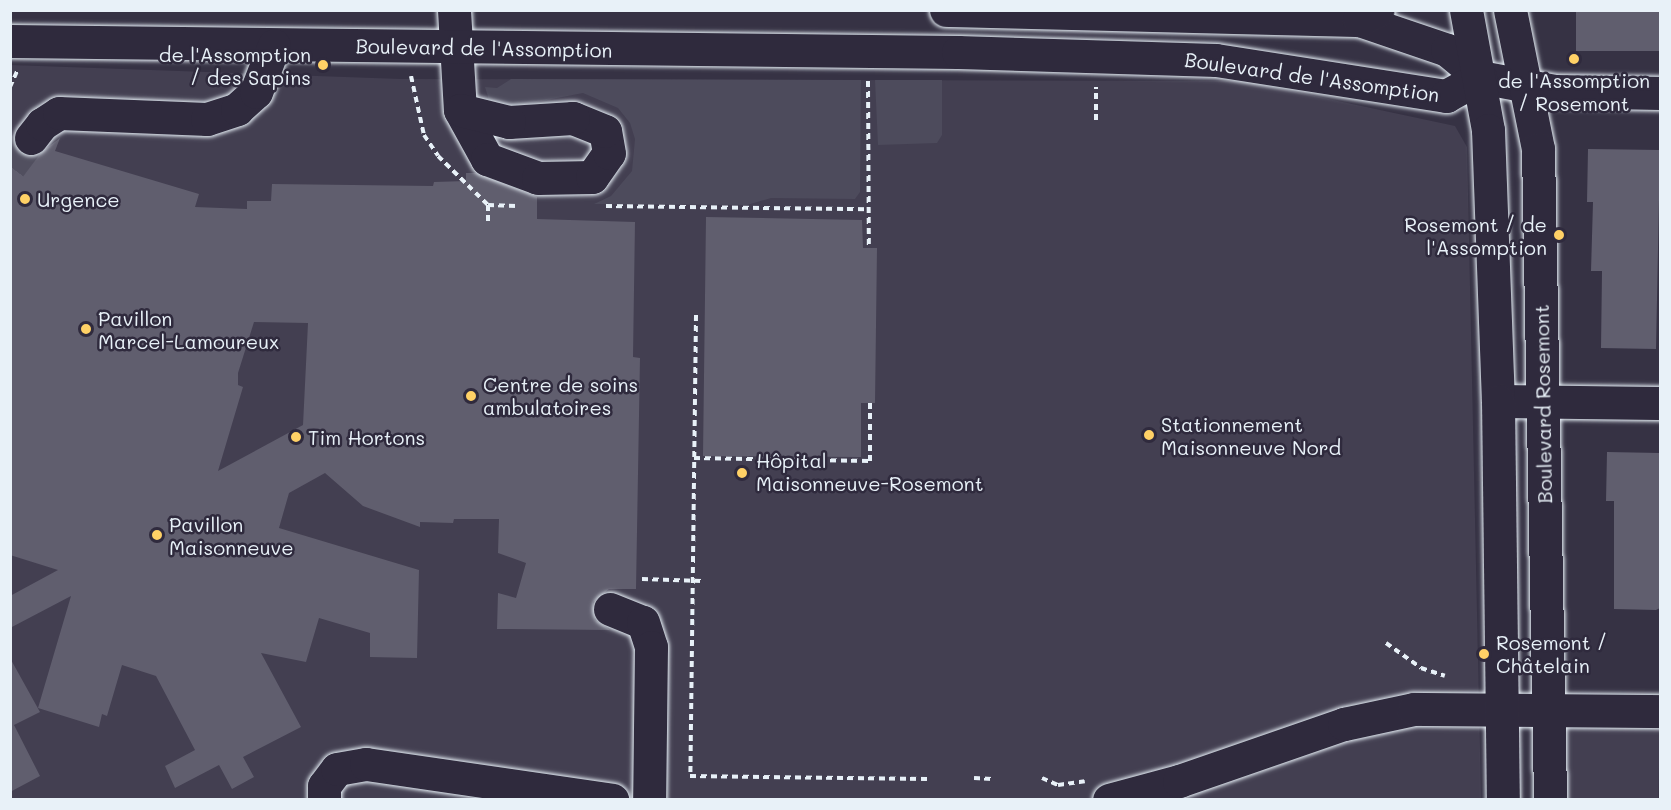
<!DOCTYPE html>
<html>
<head>
<meta charset="utf-8">
<style>
	body { margin:0 }
	#map { position:relative; width:1671px; height:810px; overflow:hidden; background:#363244; font-family:Mali,sans-serif }
	div>[style] { position:absolute }
	.built>* { inset:0; background:#433f51; transform-origin:0 0 }
	.green>* { inset:0; background:#4d4b5c }
	.building>* { inset:0; background:#605e6e; transform-origin:0 0 }
	.minor-tunnel>* { height:33px; margin-top:-16.5px; transform-origin:0; background:repeating-linear-gradient(90deg,#514f5f 0 33px,transparent 0 49px) }
	.path>* { height:4px; margin-top:-2px; transform-origin:0; background:repeating-linear-gradient(90deg,#e8f1f8 0 6px,transparent 0 10.5px) }
	.roads { filter:drop-shadow(0 0 2px #e8f1f8) drop-shadow(0 0 2px #e8f1f8) }
	.minor>* { height:33px; margin:-16.5px; padding:0 16.5px; transform-origin:16.5px; border-radius:16.5px; background:#2f2a3d }
	.major>* { height:33px; margin:-16.5px; padding:0 16.5px; transform-origin:16.5px; border-radius:16.5px; background:#2f2a3d }
	.dots>* { width:16px; height:16px; translate:-50% -50%; box-sizing:border-box; border:3px solid #2f2a3d; border-radius:50% }
	span { translate:-50% -50%; white-space:nowrap; text-align:center; line-height:1.15; -webkit-text-stroke:5px #2f2a3d; paint-order:stroke }
	.street-label { font-size:20px; color:#e8f1f8 }
	.poi-label { font-size:20px; color:#e8f1f8 }
	.right { translate:-100% -50%; text-align:right }
	.left { translate:0 -50%; text-align:left }
	.frame { position:absolute; inset:0; border:12px solid #e8f1f8; pointer-events:none }
</style>
</head>
<body>
<div id="map">
	<div class="built">
		<div style="clip-path:polygon(11px 65px,401px 79px,1244px 81px,1455px 126px,1467px 147px,1481px 799px,11px 800px)"></div>
		<div style="left:1549px;top:709px;width:111px;height:90px;rotate:1deg"></div>
	</div>
	<div class="green">
		<div style="clip-path:polygon(511px 79px,861px 80px,860px 192px,855px 199px,771px 198px,747px 205px,594px 204px,611px 196px,632px 171px,635px 139px,630px 123px,618px 108px,583px 93px,526px 104px,499px 105px,489px 100px,485px 87px,497px 88px)"></div>
		<div style="clip-path:polygon(875px 80px,942px 80px,942px 135px,937px 143px,878px 145px)"></div>
	</div>
	<div class="building">
		<div style="left:1576px;top:10px;width:84px;height:41px"></div>
		<div style="clip-path:polygon(evenodd,10px 138px,19px 152px,29px 157px,38px 155px,60px 138px,55px 151px,199px 194px,195px 207px,247px 209px,247px 201px,271px 201px,272px 184px,433px 186px,434px 182px,466px 181px,466px 173px,476px 173px,537px 197px,537px 219px,635px 222px,633px 357px,640px 358px,636px 589px,609px 589px,593px 602px,595px 620px,610px 630px,497px 629px,498px 593px,516px 598px,526px 563px,498px 553px,499px 519px,454px 519px,453px 523px,420px 522px,420px 527px,363px 506px,325px 473px,289px 493px,279px 528px,419px 570px,417px 658px,370px 657px,370px 633px,319px 618px,306px 662px,261px 653px,301px 727px,243px 757px,254px 777px,232px 789px,219px 765px,175px 788px,165px 766px,195px 750px,156px 676px,122px 665px,107px 716px,102px 714px,99px 727px,38px 708px,71px 596px,10px 628px,10px 596px,58px 570px,10px 555px,10px 138px,254px 322px,308px 323px,303px 425px,218px 471px,243px 387px,238px 385px,238px 373px,254px 322px)"></div>
		<div style="clip-path:polygon(1588px 149px,1660px 150px,1656px 349px,1601px 348px,1602px 271px,1591px 271px,1593px 202px,1587px 202px)"></div>
		<div style="clip-path:polygon(706px 217px,862px 220px,863px 248px,877px 248px,875px 403px,861px 403px,861px 457px,703px 456px)"></div>
		<div style="clip-path:polygon(1607px 452px,1660px 453px,1660px 608px,1656px 610px,1614px 609px,1614px 501px,1606px 501px)"></div>
		<div style="clip-path:polygon(10px 658px,40px 712px,14px 725px,40px 776px,10px 792px)"></div>
	</div>
	<div class="minor-tunnel">
		<div style="left:10px;top:166px;width:35px;rotate:-53deg"></div>
	</div>
	<div class="path">
		<div style="left:411px;top:76px;width:60px;rotate:77.6deg"></div>
		<div style="left:424px;top:135px;width:25px;rotate:56deg"></div>
		<div style="left:438px;top:156px;width:70px;rotate:44.4deg"></div>
		<div style="left:488px;top:205px;width:17px;rotate:90deg"></div>
		<div style="left:868px;top:81px;width:167px;rotate:89.7deg"></div>
		<div style="left:10px;top:87px;width:17px;rotate:-66deg"></div>
		<div style="left:1096px;top:120px;width:33px;rotate:-90deg"></div>
		<div style="left:488px;top:205px;width:29px;rotate:2deg"></div>
		<div style="left:606px;top:206px;width:263px;rotate:0.7deg"></div>
		<div style="left:696px;top:315px;width:461px;rotate:90.7deg"></div>
		<div style="left:690px;top:776px;width:237px;rotate:0.7deg"></div>
		<div style="left:694px;top:458px;width:176px;rotate:1deg"></div>
		<div style="left:870px;top:461px;width:58px;rotate:-90deg"></div>
		<div style="left:642px;top:579px;width:60px;rotate:1.9deg"></div>
		<div style="left:1386px;top:643px;width:43px;rotate:35.5deg"></div>
		<div style="left:1421px;top:668px;width:25px;rotate:18deg"></div>
		<div style="left:974px;top:778px;width:18px;rotate:3deg"></div>
		<div style="left:1042px;top:778px;width:17px;rotate:24deg"></div>
		<div style="left:1058px;top:785px;width:27px;rotate:-8deg"></div>
	</div>
	<div class="roads">
		<div class="minor">
			<div style="left:454px;top:10px;width:100px;rotate:86.6deg"></div>
			<div style="left:460px;top:110px;width:56px;rotate:61.1deg"></div>
			<div style="left:487px;top:159px;width:54px;rotate:20.4deg"></div>
			<div style="left:538px;top:178px;width:54px;rotate:-1.1deg"></div>
			<div style="left:592px;top:177px;width:29px;rotate:-55deg"></div>
			<div style="left:609px;top:153px;width:22px;rotate:-100deg"></div>
			<div style="left:605px;top:131px;width:35px;rotate:-158deg"></div>
			<div style="left:573px;top:118px;width:64px;rotate:176.4deg"></div>
			<div style="left:509px;top:122px;width:50px;rotate:-166.2deg"></div>
			<div style="left:946px;top:10px;width:413px;rotate:1.4deg"></div>
			<div style="left:1359px;top:20px;width:93px;rotate:18.8deg"></div>
			<div style="left:1447px;top:50px;width:43px;rotate:39.3deg"></div>
			<div style="left:1480px;top:77px;width:76px;rotate:10.6deg"></div>
			<div style="left:1555px;top:91px;width:105px;rotate:1.1deg"></div>
			<div style="left:10px;top:41px;width:948px;rotate:0.66deg"></div>
			<div style="left:958px;top:52px;width:258px;rotate:1.8deg"></div>
			<div style="left:1216px;top:60px;width:233px;rotate:8.9deg"></div>
			<div style="left:1446px;top:96px;width:39px;rotate:-29deg"></div>
			<div style="left:31px;top:138px;width:18px;rotate:-52deg"></div>
			<div style="left:42px;top:124px;width:20px;rotate:-33deg"></div>
			<div style="left:59px;top:113px;width:148px;rotate:2.3deg"></div>
			<div style="left:207px;top:119px;width:32px;rotate:-18deg"></div>
			<div style="left:237px;top:109px;width:25px;rotate:-42deg"></div>
			<div style="left:256px;top:92px;width:50px;rotate:-69deg"></div>
			<div style="left:1498px;top:401px;width:162px;rotate:0.7deg"></div>
			<div style="left:610px;top:609px;width:35px;rotate:22deg"></div>
			<div style="left:643px;top:622px;width:26px;rotate:72deg"></div>
			<div style="left:651px;top:647px;width:153px;rotate:90.7deg"></div>
			<div style="left:324px;top:800px;width:14px;rotate:-90deg"></div>
			<div style="left:324px;top:786px;width:21px;rotate:-53deg"></div>
			<div style="left:337px;top:769px;width:29px;rotate:-10deg"></div>
			<div style="left:366px;top:764px;width:249px;rotate:8.3deg"></div>
			<div style="left:1109px;top:800px;width:73px;rotate:-15.2deg"></div>
			<div style="left:1179px;top:781px;width:175px;rotate:-19.1deg"></div>
			<div style="left:1344px;top:724px;width:72px;rotate:-12.1deg"></div>
			<div style="left:1414px;top:709px;width:246px;rotate:0.5deg"></div>
		</div>
		<div class="major">
			<div style="left:1466px;top:10px;width:122px;rotate:79.6deg"></div>
			<div style="left:1488px;top:130px;width:271px;rotate:87.9deg"></div>
			<div style="left:1498px;top:401px;width:399px;rotate:89.3deg"></div>
			<div style="left:1510px;top:10px;width:142px;rotate:78.6deg"></div>
			<div style="left:1538px;top:149px;width:651px;rotate:88.94deg"></div>
			<div style="left:1359px;top:20px;width:21px;rotate:-28deg"></div>
		</div>
	</div>
	<div class="dots">
		<div style="left:1574px;top:59px;background:#ffd166"></div>
		<div style="left:323px;top:65px;background:#ffd166"></div>
		<div style="left:25px;top:199px;background:#ffd166"></div>
		<div style="left:1559px;top:235px;background:#ffd166"></div>
		<div style="left:86px;top:329px;background:#ffd166"></div>
		<div style="left:471px;top:396px;background:#ffd166"></div>
		<div style="left:1149px;top:435px;background:#ffd166"></div>
		<div style="left:296px;top:437px;background:#ffd166"></div>
		<div style="left:742px;top:473px;background:#ffd166"></div>
		<div style="left:157px;top:535px;background:#ffd166"></div>
		<div style="left:1484px;top:654px;background:#ffd166"></div>
	</div>
	<div class="street-label">
		<span style="left:484px;top:48px;rotate:1deg">Boulevard de l'Assomption</span>
		<span style="left:1312px;top:77px;rotate:8deg">Boulevard de l'Assomption</span>
		<span style="left:1543px;top:404px;rotate:-91deg">Boulevard Rosemont</span>
	</div>
	<div class="poi-label">
		<span class="right" style="left:311px;top:66px">de l'Assomption<br>/ des Sapins</span>
		<span style="left:1574px;top:92px">de l'Assomption<br>/ Rosemont</span>
		<span class="left" style="left:37px;top:199px">Urgence</span>
		<span class="right" style="left:1547px;top:236px">Rosemont / de<br>l'Assomption</span>
		<span class="left" style="left:98px;top:330px">Pavillon<br>Marcel-Lamoureux</span>
		<span class="left" style="left:483px;top:396px">Centre de soins<br>ambulatoires</span>
		<span class="left" style="left:1161px;top:436px">Stationnement<br>Maisonneuve Nord</span>
		<span class="left" style="left:308px;top:437px">Tim Hortons</span>
		<span class="left" style="left:756px;top:472px">Hôpital<br>Maisonneuve-Rosemont</span>
		<span class="left" style="left:169px;top:536px">Pavillon<br>Maisonneuve</span>
		<span class="left" style="left:1496px;top:654px">Rosemont /<br>Châtelain</span>
	</div>
	<div class="frame"></div>
</div>
</body>
</html>
